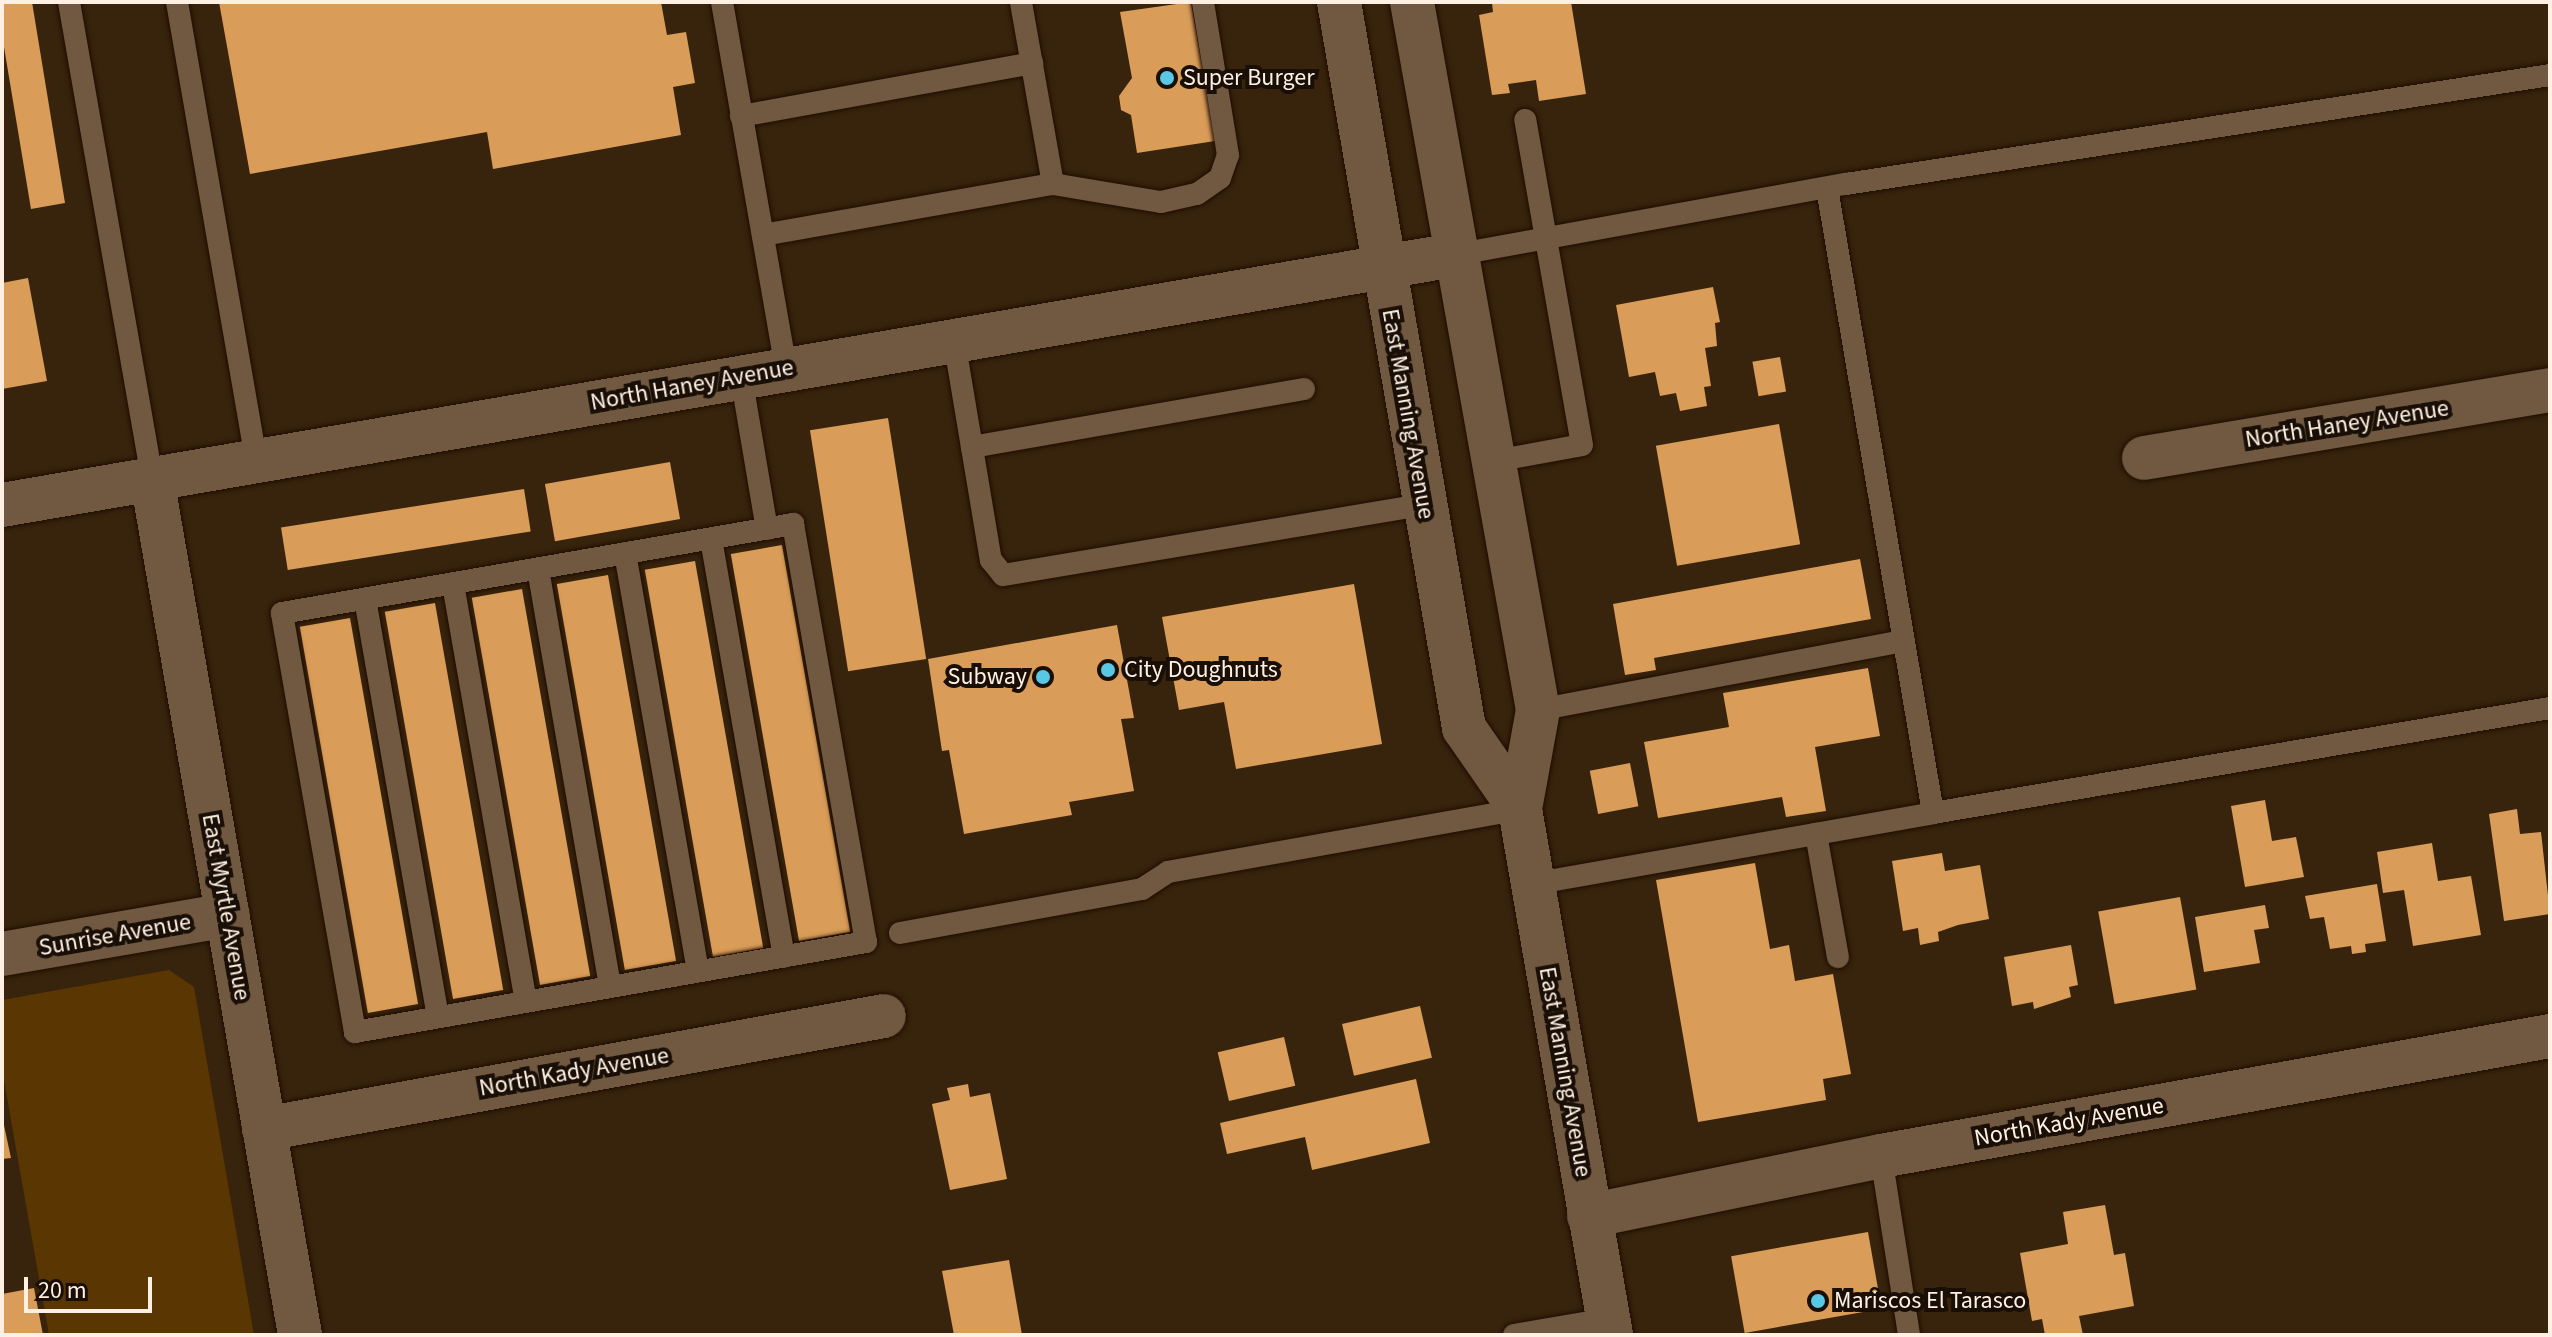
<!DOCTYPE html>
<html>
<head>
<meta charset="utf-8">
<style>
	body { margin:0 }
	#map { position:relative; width:2552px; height:1337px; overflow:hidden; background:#38240c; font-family:"Source Sans 3",sans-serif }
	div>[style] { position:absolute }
	.green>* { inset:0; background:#5a3603 }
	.building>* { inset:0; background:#da9d59; transform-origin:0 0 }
	.roads { filter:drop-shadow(0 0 2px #1f0c00) drop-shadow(0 0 2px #1f0c00) }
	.lane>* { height:22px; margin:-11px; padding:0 11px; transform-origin:11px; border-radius:11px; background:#705940 }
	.street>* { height:44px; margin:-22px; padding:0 22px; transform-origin:22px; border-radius:22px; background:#705940 }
	.secondary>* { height:44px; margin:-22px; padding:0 22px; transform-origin:22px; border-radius:22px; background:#705940 }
	.dots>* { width:22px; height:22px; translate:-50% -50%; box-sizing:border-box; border:4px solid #190f06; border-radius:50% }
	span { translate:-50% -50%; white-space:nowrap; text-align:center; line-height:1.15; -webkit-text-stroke:8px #190f06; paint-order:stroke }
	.poi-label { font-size:24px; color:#fef0e2 }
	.left { translate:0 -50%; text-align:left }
	.right { translate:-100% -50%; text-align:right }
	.street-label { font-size:24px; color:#fef0e2 }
	.frame { position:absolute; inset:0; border:4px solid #fef0e2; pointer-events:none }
	.scale { position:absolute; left:24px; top:1277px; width:128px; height:36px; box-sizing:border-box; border:4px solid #fef0e2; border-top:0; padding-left:10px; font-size:24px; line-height:28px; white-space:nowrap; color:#fef0e2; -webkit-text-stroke:6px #190f06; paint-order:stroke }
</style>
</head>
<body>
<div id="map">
	<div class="green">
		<div style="clip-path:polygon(169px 970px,194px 987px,254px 1335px,49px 1335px,2px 1069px,2px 1000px)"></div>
	</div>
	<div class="building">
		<div style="clip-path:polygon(2px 2px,32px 2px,65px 203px,31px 209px,2px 35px)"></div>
		<div style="clip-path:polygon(219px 2px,661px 2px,667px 35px,686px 32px,695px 83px,673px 87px,681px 135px,493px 169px,487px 132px,250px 174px)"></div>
		<div style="clip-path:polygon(1191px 2px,1215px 141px,1137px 153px,1131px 115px,1121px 110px,1119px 96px,1132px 78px,1120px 12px)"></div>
		<div style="clip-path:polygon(1500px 2px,1571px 2px,1586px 94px,1539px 101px,1536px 80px,1508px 84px,1510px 93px,1492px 95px,1479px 15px,1493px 12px,1492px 3px)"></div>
		<div style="clip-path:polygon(28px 278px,47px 381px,2px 389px,2px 283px)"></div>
		<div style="clip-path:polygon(1713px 287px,1720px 322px,1715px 323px,1717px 346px,1705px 348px,1711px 386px,1704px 387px,1707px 406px,1680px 411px,1676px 393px,1660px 396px,1655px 372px,1629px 377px,1616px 305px)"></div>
		<div style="left:1780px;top:357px;width:35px;height:28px;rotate:80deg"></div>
		<div style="left:888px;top:418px;width:244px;height:79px;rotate:81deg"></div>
		<div style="left:1779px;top:424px;width:122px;height:125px;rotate:80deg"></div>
		<div style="left:670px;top:462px;width:58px;height:127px;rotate:80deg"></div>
		<div style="left:524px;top:489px;width:43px;height:246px;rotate:81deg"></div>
		<div style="left:782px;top:545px;width:393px;height:52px;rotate:80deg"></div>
		<div style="clip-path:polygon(1860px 559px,1871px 619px,1654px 658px,1656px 670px,1625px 675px,1613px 604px)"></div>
		<div style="left:695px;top:561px;width:393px;height:51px;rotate:80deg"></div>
		<div style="left:608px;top:575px;width:392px;height:52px;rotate:80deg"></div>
		<div style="clip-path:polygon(1354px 584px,1382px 744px,1236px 769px,1224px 702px,1179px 710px,1162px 617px)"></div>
		<div style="left:522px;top:589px;width:393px;height:51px;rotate:80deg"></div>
		<div style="left:435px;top:603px;width:393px;height:51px;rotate:80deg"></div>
		<div style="left:350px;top:618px;width:392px;height:51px;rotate:80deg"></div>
		<div style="clip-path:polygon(1117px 625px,1134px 718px,1121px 719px,1134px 791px,1069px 802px,1072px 815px,964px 834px,949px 750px,942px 751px,928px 659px)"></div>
		<div style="clip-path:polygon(1868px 668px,1880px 736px,1815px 747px,1826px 811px,1786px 817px,1782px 797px,1658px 818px,1644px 742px,1729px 727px,1723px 693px)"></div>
		<div style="left:1630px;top:763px;width:44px;height:41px;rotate:79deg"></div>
		<div style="clip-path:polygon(2265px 800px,2272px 841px,2296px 837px,2304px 877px,2245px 887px,2231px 806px)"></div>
		<div style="clip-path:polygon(2517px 809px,2520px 834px,2541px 832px,2550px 914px,2504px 921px,2489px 814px)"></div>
		<div style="clip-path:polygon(2432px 843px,2438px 881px,2471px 876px,2481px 935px,2413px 946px,2404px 890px,2383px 893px,2377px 852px)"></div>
		<div style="clip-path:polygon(1942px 853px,1945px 871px,1980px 865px,1989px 919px,1958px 925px,1938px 932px,1939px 941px,1920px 945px,1918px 928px,1903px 931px,1892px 861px)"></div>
		<div style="clip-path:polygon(1755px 863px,1770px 949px,1789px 945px,1795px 981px,1833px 974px,1851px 1074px,1823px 1079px,1826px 1100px,1698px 1122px,1656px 880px)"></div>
		<div style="clip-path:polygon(2377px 884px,2386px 941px,2365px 944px,2366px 952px,2352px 954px,2351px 946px,2330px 949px,2324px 917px,2310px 919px,2305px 896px)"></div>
		<div style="left:2180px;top:897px;width:94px;height:83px;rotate:80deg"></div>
		<div style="clip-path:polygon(2265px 905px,2269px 928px,2254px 930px,2260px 963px,2204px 972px,2195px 917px)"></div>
		<div style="clip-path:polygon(2071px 945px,2078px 985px,2069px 987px,2071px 997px,2034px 1009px,2033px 1002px,2012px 1006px,2004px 957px)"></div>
		<div style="left:1420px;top:1006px;width:53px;height:80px;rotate:77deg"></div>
		<div style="left:1284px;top:1037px;width:50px;height:68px;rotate:77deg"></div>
		<div style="clip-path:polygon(1416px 1079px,1430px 1143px,1312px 1170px,1305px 1137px,1227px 1154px,1220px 1123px)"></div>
		<div style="clip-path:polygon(968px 1084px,970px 1097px,990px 1093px,1007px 1179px,950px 1190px,932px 1104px,950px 1100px,947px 1088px)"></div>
		<div style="clip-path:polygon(2px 1116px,11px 1158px,2px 1159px)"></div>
		<div style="clip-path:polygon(2105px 1205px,2114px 1255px,2125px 1253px,2134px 1306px,2079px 1316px,2083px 1335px,2045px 1335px,2042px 1319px,2032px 1321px,2020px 1253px,2068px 1244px,2063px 1212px)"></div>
		<div style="left:1868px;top:1232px;width:78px;height:139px;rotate:80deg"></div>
		<div style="clip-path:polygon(1009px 1260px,1022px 1335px,954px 1335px,942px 1271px)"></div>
		<div style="clip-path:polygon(34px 1288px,43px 1335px,2px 1335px,2px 1294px)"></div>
	</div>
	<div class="roads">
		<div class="lane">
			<div style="left:69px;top:2px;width:484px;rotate:80.1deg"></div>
			<div style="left:177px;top:2px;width:466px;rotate:80.2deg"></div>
			<div style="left:722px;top:2px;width:373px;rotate:80.1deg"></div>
			<div style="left:741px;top:116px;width:296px;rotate:-10.3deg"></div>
			<div style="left:1053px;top:184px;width:109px;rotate:9.5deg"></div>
			<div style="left:1161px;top:202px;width:37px;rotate:-13deg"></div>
			<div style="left:1197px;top:194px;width:28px;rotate:-35deg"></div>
			<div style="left:1220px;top:178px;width:24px;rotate:-71deg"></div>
			<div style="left:1228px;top:155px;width:155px;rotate:-99.3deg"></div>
			<div style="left:1827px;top:188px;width:634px;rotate:80.37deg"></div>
			<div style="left:1933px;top:813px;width:626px;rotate:-9.66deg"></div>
			<div style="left:763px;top:235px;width:294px;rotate:-10deg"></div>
			<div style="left:1053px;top:184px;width:185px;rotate:-100deg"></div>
			<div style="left:1459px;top:254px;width:393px;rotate:-10.3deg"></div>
			<div style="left:1846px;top:184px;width:712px;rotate:-8.8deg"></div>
			<div style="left:954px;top:340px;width:223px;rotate:80.5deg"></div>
			<div style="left:991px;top:560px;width:19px;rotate:51deg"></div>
			<div style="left:1003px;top:575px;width:426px;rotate:-9.5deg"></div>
			<div style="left:741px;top:376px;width:155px;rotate:80.4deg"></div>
			<div style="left:972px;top:447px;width:337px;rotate:-9.9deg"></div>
			<div style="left:1495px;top:461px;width:88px;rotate:-10.4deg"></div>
			<div style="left:1582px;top:445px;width:330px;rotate:-99.9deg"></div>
			<div style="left:793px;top:524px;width:424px;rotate:80.1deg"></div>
			<div style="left:866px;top:942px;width:519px;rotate:170.01deg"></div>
			<div style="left:355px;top:1032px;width:425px;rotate:-99.9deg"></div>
			<div style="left:282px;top:613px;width:519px;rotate:-9.88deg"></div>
			<div style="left:711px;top:539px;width:424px;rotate:80.1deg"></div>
			<div style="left:625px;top:553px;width:424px;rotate:80.1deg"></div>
			<div style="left:538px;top:569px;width:424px;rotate:80.2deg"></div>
			<div style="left:453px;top:584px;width:424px;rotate:80.1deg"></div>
			<div style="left:365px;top:599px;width:424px;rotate:80.1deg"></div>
			<div style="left:1538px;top:710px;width:372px;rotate:-10.7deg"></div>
			<div style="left:1816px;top:834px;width:125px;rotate:79.9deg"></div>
			<div style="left:1532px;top:884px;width:407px;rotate:-10deg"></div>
			<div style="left:900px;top:933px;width:246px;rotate:-10.3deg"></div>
			<div style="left:1142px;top:889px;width:31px;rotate:-33deg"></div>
			<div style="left:1168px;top:872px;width:358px;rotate:-10.1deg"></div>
			<div style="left:1881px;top:1156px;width:181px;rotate:81.1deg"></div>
			<div style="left:1514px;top:1335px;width:95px;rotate:-9.7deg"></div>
		</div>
		<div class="street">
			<div style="left:2144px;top:458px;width:412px;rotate:-9.5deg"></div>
			<div style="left:152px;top:479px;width:869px;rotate:80.19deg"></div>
			<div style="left:2px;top:505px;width:1478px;rotate:-9.77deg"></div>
			<div style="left:2px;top:954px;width:229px;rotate:-9.8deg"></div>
			<div style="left:264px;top:1129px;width:630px;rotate:-10.33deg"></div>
			<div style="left:1589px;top:1216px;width:298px;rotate:-11.6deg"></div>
			<div style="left:1881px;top:1156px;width:680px;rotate:-10.17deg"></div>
		</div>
		<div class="secondary">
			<div style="left:1339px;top:2px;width:737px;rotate:80.23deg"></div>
			<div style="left:1464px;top:728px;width:98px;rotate:55.3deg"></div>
			<div style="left:1412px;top:2px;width:719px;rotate:79.91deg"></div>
			<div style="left:1538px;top:710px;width:101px;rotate:100.3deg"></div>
			<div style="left:1520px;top:809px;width:534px;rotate:80.18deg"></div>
		</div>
	</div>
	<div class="dots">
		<div style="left:1167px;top:78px;background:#59c8e5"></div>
		<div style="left:1108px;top:670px;background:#59c8e5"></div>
		<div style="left:1043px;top:677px;background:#59c8e5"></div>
		<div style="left:1818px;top:1301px;background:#59c8e5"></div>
	</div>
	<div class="poi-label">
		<span class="left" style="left:1183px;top:78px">Super Burger</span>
		<span class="left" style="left:1124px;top:670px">City Doughnuts</span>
		<span class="right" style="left:1027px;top:677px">Subway</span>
		<span class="left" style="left:1834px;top:1301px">Mariscos El Tarasco</span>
	</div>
	<div class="street-label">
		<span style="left:692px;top:385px;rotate:-10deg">North Haney Avenue</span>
		<span style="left:1408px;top:414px;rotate:80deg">East Manning Avenue</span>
		<span style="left:2347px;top:424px;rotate:-9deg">North Haney Avenue</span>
		<span style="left:226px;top:907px;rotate:80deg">East Myrtle Avenue</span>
		<span style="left:115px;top:935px;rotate:-10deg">Sunrise Avenue</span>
		<span style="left:574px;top:1072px;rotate:-10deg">North Kady Avenue</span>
		<span style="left:1565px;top:1072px;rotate:80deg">East Manning Avenue</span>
		<span style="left:2069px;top:1122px;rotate:-10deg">North Kady Avenue</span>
	</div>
	<div class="frame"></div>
	<div class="scale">20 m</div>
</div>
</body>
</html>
